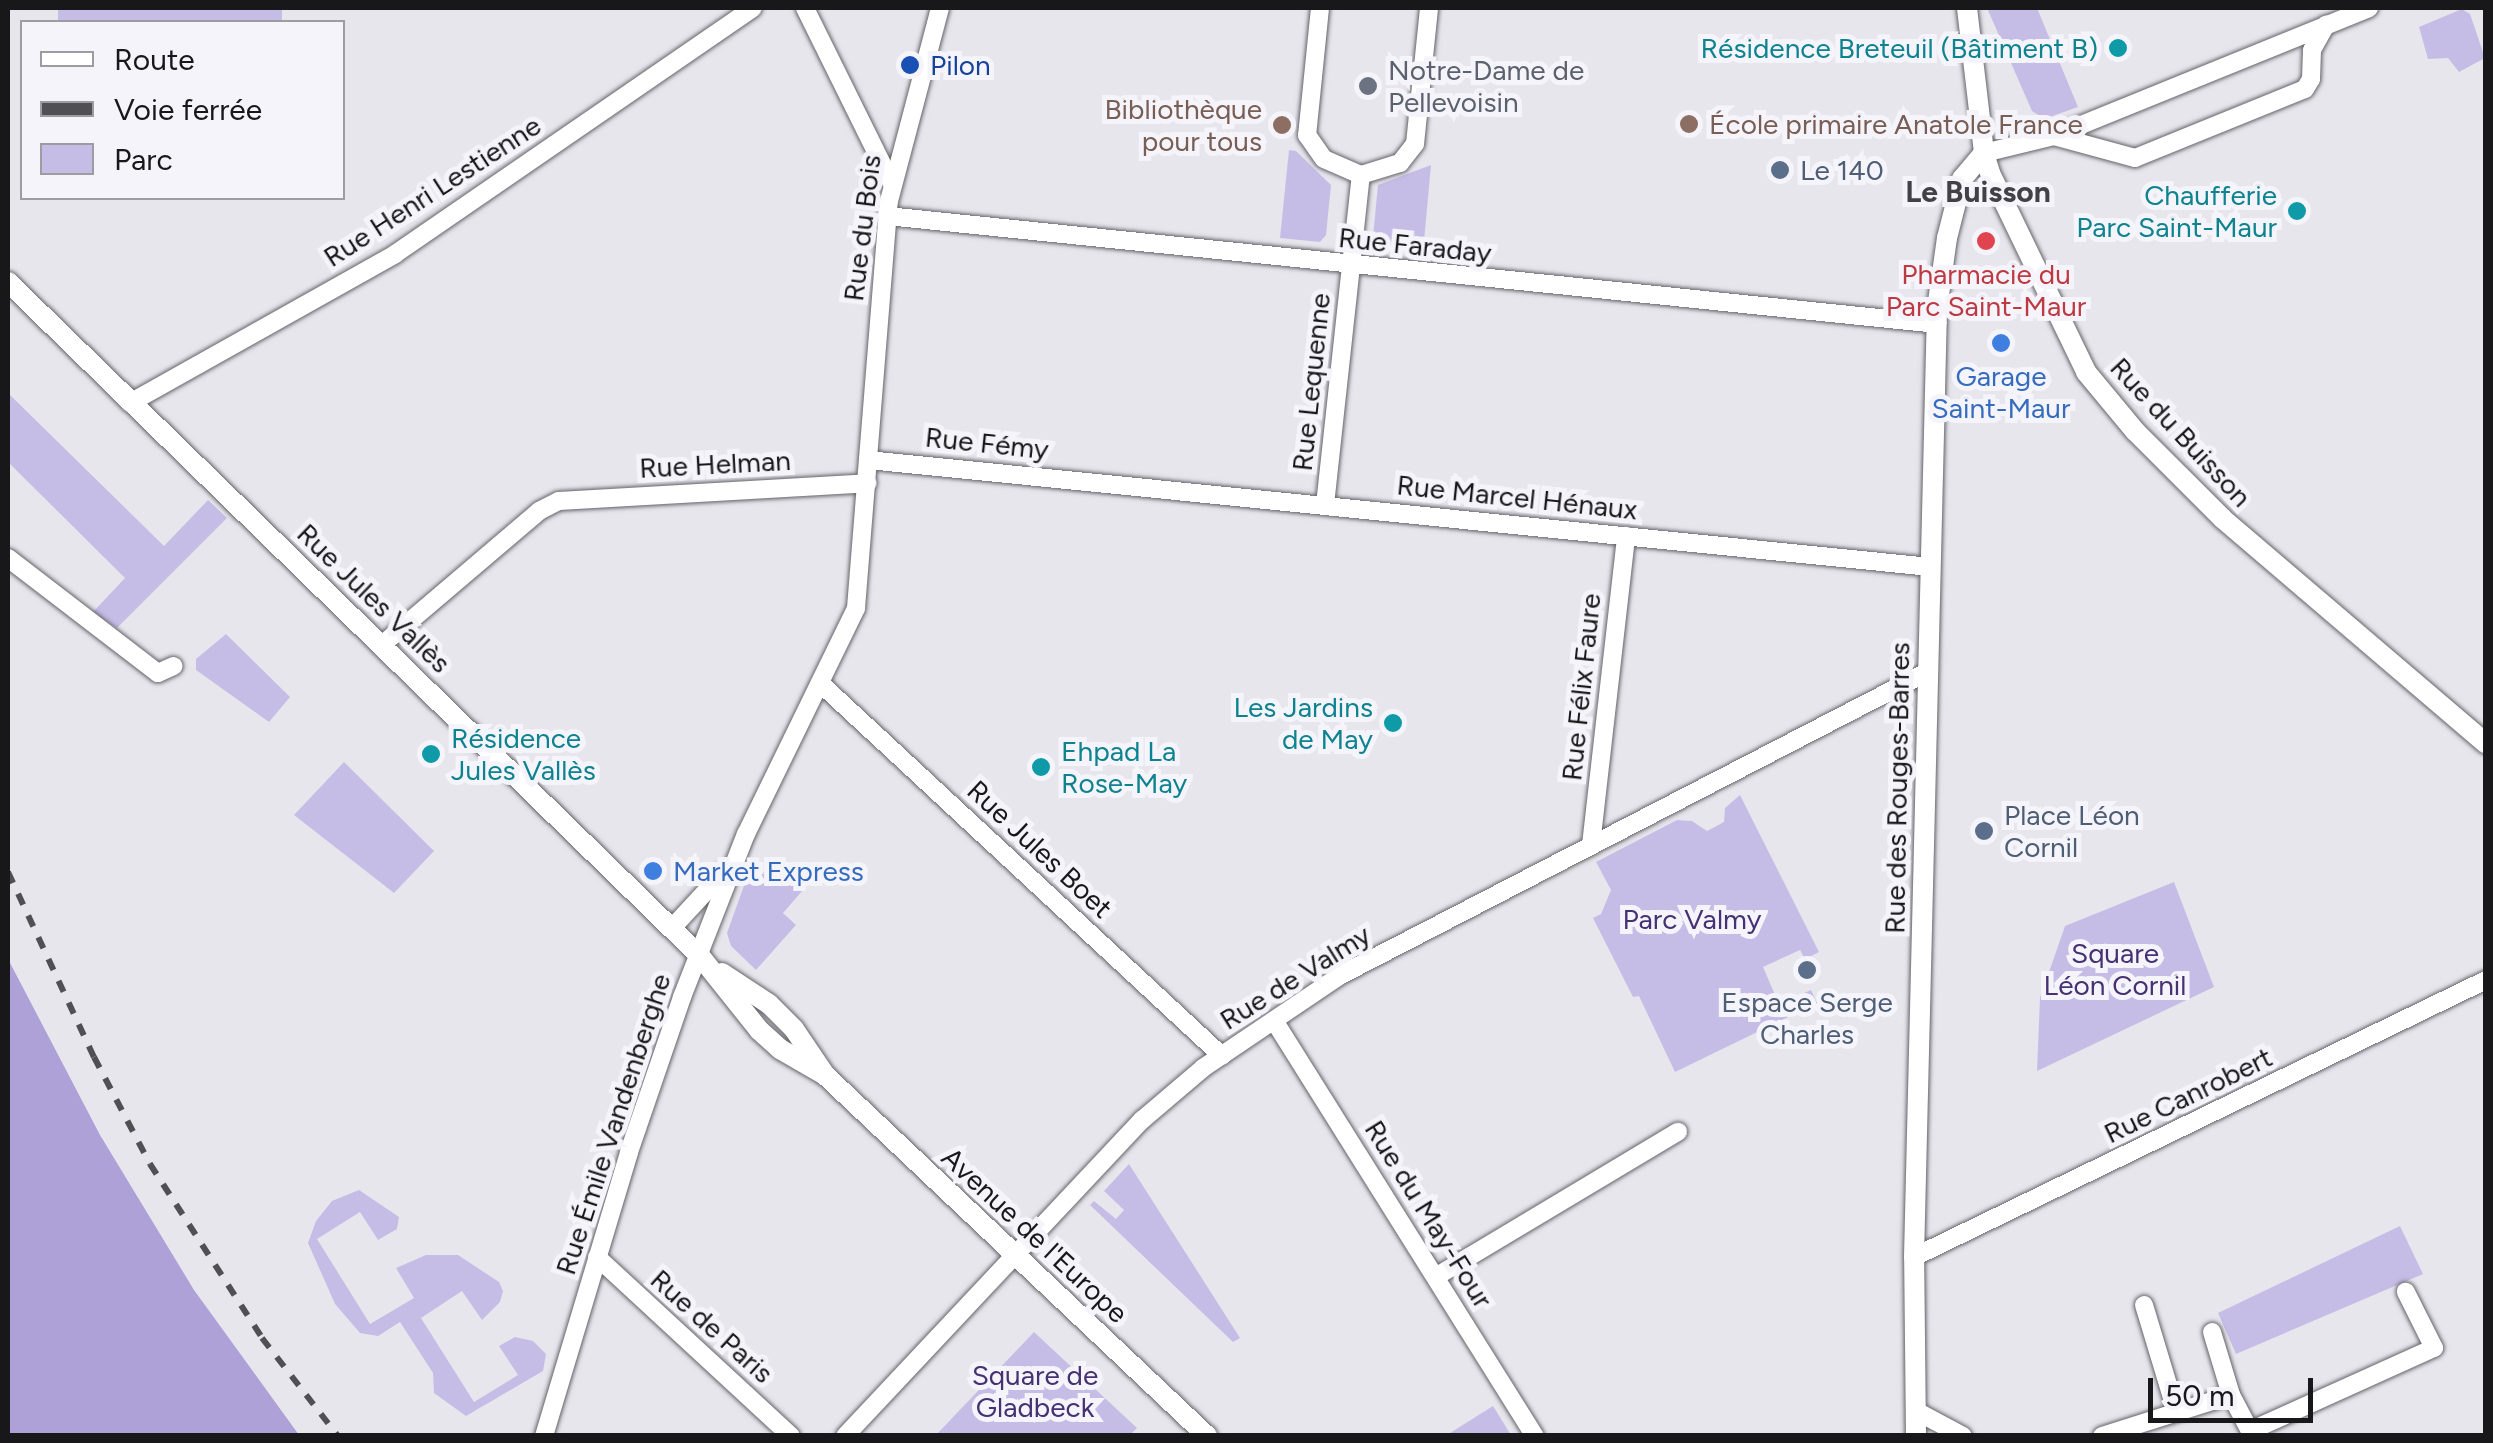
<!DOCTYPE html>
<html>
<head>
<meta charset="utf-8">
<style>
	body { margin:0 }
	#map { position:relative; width:2493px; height:1443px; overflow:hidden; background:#e8e6ed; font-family:Figtree,sans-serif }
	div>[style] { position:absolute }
	.green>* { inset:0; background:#c6bde7; transform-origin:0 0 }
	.forest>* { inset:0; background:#ada1d7 }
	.roads { filter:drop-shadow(0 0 2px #646369) drop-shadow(0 0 2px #646369) }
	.minor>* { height:18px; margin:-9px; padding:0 9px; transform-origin:9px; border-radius:9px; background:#fff }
	.tertiary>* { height:20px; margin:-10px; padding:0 10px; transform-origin:10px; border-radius:10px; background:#fff }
	.rail>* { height:6px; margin-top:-3px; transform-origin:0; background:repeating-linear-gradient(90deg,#504f53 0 12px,transparent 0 24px) }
	.dots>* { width:28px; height:28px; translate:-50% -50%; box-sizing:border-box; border:5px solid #f5f4fb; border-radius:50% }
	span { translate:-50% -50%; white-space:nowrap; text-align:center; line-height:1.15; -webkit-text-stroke:10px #f5f4fb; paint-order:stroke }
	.culture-label { font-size:28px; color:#0d838f }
	.right { translate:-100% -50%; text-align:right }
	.left { translate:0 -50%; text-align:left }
	.transit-label { font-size:28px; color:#164399 }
	.worship-label { font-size:28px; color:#5b616d }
	.education-label { font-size:28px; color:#785e54 }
	.service-label { font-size:28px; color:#4e5e75 }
	.street-label { font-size:28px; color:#18181a }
	.health-label { font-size:28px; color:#be3a42 }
	.shop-label { font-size:28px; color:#366cbe }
	.park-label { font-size:28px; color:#463173 }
	.neighbourhood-label { font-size:30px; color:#424146; font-weight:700 }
	.frame { position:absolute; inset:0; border:10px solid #18181a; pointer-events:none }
	.legend { position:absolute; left:20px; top:20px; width:325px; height:180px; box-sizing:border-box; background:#f5f4fb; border:2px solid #9d9ca1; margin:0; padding:12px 18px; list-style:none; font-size:30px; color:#18181a }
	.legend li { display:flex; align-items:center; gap:20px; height:50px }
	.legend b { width:50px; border:2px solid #9d9ca1 }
	.scale { position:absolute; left:2148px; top:1378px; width:165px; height:45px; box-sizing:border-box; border:5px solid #18181a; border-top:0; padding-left:12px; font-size:30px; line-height:35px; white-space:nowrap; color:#18181a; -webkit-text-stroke:8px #f5f4fb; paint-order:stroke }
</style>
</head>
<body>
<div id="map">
	<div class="green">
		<div style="left:58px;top:8px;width:224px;height:15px"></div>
		<div style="clip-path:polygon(1987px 8px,2037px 8px,2078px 107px,2044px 119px,2032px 111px)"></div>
		<div style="clip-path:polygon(2462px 9px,2470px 14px,2485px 58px,2459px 72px,2448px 58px,2428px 59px,2419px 27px)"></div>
		<div style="clip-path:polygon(1289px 150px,1296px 151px,1331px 185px,1326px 235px,1320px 242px,1280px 238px)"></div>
		<div style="clip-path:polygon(1431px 165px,1423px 252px,1372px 247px,1378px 185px)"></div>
		<div style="clip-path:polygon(8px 393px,164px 546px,208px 500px,227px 518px,117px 628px,93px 612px,125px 578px,8px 462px)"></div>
		<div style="clip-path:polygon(226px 634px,290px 697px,269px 722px,196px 670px,196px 659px)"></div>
		<div style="clip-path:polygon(344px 762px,434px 851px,394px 893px,294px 815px)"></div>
		<div style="clip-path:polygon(1740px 795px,1819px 952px,1805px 959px,1800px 950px,1763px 967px,1779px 1004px,1811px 990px,1817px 1003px,1675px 1072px,1639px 996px,1633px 997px,1593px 918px,1601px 914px,1611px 890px,1596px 862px,1677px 820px,1692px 821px,1707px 831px,1724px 822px,1725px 808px)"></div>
		<div style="clip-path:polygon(751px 866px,803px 890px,783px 913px,796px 925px,756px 970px,731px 946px,727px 933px)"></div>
		<div style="clip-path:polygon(2174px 882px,2214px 987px,2037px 1071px,2040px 998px,2065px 926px)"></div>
		<div style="clip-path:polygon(1129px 1164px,1240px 1338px,1233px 1342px,1090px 1205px,1094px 1201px,1116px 1219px,1124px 1210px,1104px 1191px)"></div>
		<div style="clip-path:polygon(359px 1190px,399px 1217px,397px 1229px,378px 1240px,360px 1212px,317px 1239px,370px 1324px,414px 1298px,396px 1268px,426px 1255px,458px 1255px,499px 1282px,503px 1291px,500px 1302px,482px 1320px,462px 1291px,421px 1318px,474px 1402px,518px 1375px,499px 1346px,515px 1337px,533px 1341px,546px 1354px,543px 1371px,466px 1416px,434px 1393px,433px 1373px,400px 1322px,378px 1336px,360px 1333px,335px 1304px,308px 1243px,316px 1221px,332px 1201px)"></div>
		<div style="clip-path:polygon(2400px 1226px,2423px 1274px,2236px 1354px,2218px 1313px)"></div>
		<div style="clip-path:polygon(1034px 1332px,1137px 1428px,1129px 1436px,936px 1435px)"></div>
		<div style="clip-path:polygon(1493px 1406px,1511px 1435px,1447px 1435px,1458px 1428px)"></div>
	</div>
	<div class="forest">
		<div style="clip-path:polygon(8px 959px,100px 1135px,194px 1290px,299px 1435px,8px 1435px)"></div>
	</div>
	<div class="roads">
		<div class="minor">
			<div style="left:805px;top:8px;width:194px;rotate:63.7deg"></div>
			<div style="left:1320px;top:8px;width:128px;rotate:95.8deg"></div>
			<div style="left:1307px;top:135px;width:29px;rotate:55deg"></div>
			<div style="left:1324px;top:159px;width:40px;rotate:23.4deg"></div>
			<div style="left:1361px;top:175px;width:41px;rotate:-17.1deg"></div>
			<div style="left:1400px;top:163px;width:24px;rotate:-52deg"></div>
			<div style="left:1415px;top:144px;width:137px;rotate:-84.1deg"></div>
			<div style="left:2054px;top:136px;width:84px;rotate:15.2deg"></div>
			<div style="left:2135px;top:158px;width:183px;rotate:-22.1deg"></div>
			<div style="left:2305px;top:89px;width:12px;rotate:-59deg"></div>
			<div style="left:2311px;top:79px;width:29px;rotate:-88deg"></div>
			<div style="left:2312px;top:50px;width:29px;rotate:-61deg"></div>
			<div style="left:1984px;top:153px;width:72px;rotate:-13.7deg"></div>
			<div style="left:2054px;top:136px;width:340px;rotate:-22.1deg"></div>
			<div style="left:887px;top:216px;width:1056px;rotate:5.87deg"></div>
			<div style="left:130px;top:403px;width:304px;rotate:-29.3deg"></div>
			<div style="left:395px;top:254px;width:434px;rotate:-34.5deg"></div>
			<div style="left:868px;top:460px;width:1067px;rotate:5.75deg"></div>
			<div style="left:1325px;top:505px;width:332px;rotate:-83.8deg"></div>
			<div style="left:8px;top:558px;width:189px;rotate:37.5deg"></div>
			<div style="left:158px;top:673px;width:17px;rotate:-24deg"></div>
			<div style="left:383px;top:644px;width:205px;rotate:-40.4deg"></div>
			<div style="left:539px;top:511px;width:22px;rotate:-27deg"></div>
			<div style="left:559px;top:501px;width:309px;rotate:-3.3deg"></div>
			<div style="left:820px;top:683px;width:548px;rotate:42.86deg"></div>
			<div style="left:1591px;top:845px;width:311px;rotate:-83.5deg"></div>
			<div style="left:672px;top:928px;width:75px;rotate:-47.2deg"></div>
			<div style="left:1275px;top:1022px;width:489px;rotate:57.9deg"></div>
			<div style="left:597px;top:1257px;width:264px;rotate:42.7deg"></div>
			<div style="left:1914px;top:1257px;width:636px;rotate:-25.84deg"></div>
			<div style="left:1437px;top:1276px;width:281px;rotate:-30.9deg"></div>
			<div style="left:2144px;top:1305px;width:111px;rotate:73.2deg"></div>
			<div style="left:2212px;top:1332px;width:66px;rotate:73.2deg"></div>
			<div style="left:1916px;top:1411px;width:53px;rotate:28deg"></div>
			<div style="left:544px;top:1436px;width:296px;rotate:-73.3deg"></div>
			<div style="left:629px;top:1152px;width:164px;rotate:-71.1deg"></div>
			<div style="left:682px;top:997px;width:175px;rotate:-68.6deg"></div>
			<div style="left:746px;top:834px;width:251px;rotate:-64deg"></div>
			<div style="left:856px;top:608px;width:408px;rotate:-85.4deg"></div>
			<div style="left:889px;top:201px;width:200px;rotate:-75.2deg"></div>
			<div style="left:845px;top:1436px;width:434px;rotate:-46.8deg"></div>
			<div style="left:1142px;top:1120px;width:80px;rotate:-40.4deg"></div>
			<div style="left:1203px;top:1068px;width:166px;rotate:-34deg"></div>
			<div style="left:1341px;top:975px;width:660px;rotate:-27.34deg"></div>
			<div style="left:2102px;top:1436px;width:135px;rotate:-17.6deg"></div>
			<div style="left:2231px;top:1395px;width:41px;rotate:62.2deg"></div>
			<div style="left:2250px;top:1431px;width:202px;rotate:-24.3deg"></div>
			<div style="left:2434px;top:1348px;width:63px;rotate:-116.6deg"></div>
		</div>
		<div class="tertiary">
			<div style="left:1967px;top:8px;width:146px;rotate:83.3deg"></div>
			<div style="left:1984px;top:153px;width:21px;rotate:73deg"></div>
			<div style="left:1990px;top:173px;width:221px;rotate:64.2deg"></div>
			<div style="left:2086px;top:372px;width:77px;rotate:50.3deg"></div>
			<div style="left:2135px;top:431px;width:124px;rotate:45deg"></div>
			<div style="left:2223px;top:519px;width:346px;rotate:40.5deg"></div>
			<div style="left:8px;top:282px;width:966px;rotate:44.25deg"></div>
			<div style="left:700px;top:956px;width:95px;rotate:51.4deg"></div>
			<div style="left:759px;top:1030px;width:28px;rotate:42deg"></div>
			<div style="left:780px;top:1049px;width:52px;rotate:30deg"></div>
			<div style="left:722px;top:973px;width:56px;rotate:33.4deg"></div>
			<div style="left:769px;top:1004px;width:35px;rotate:45deg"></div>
			<div style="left:794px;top:1029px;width:55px;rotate:56deg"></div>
			<div style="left:825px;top:1075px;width:526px;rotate:43.38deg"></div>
			<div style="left:1916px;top:1436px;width:179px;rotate:-90.6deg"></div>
			<div style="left:1914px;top:1257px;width:948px;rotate:-88.61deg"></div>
			<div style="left:1937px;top:309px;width:72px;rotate:-82deg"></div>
			<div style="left:1947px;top:238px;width:61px;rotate:-75.7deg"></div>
			<div style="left:1962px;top:179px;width:34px;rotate:-50deg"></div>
		</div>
	</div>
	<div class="rail">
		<div style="left:8px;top:872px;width:204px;rotate:65.1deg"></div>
		<div style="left:94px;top:1057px;width:121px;rotate:62.4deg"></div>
		<div style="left:150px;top:1164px;width:207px;rotate:57.2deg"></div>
		<div style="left:262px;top:1338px;width:124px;rotate:52.2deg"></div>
	</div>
	<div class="dots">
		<div style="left:2118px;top:48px;background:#0f9aa8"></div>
		<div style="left:910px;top:65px;background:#1a4fb4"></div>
		<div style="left:1368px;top:86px;background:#6b7280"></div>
		<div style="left:1689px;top:124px;background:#8d6e63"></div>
		<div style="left:1282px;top:125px;background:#8d6e63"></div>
		<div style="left:1780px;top:170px;background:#5c6f8a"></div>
		<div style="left:2297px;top:211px;background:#0f9aa8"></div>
		<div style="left:1986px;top:241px;background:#e0444e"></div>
		<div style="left:2001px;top:343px;background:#3f7fe0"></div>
		<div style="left:1393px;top:723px;background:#0f9aa8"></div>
		<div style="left:431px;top:754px;background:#0f9aa8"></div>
		<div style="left:1041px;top:767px;background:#0f9aa8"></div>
		<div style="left:1984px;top:831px;background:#5c6f8a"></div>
		<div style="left:653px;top:871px;background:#3f7fe0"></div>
		<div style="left:1807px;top:970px;background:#5c6f8a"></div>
	</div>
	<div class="culture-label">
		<span class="right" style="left:2098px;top:48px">Résidence Breteuil (Bâtiment B)</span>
		<span class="right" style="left:2277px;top:211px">Chaufferie<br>Parc Saint-Maur</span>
		<span class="right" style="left:1373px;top:723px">Les Jardins<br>de May</span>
		<span class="left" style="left:451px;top:754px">Résidence<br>Jules Vallès</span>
		<span class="left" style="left:1061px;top:767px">Ehpad La<br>Rose-May</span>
	</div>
	<div class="transit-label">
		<span class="left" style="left:930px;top:65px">Pilon</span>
	</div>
	<div class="worship-label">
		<span class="left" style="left:1388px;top:86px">Notre-Dame de<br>Pellevoisin</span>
	</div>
	<div class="education-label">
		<span class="right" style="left:1262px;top:125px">Bibliothèque<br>pour tous</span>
		<span class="left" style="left:1709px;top:124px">École primaire Anatole France</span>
	</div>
	<div class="service-label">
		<span class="left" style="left:1800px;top:170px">Le 140</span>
		<span class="left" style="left:2004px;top:831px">Place Léon<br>Cornil</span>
		<span style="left:1807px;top:1018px">Espace Serge<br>Charles</span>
	</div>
	<div class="street-label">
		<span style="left:432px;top:191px;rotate:-33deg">Rue Henri Lestienne</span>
		<span style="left:862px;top:228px;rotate:-83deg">Rue du Bois</span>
		<span style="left:1415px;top:245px;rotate:6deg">Rue Faraday</span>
		<span style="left:1311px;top:382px;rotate:-84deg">Rue Lequenne</span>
		<span style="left:2181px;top:432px;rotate:47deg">Rue du Buisson</span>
		<span style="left:987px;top:443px;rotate:6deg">Rue Fémy</span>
		<span style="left:715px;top:464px;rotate:-3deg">Rue Helman</span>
		<span style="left:1517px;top:497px;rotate:6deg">Rue Marcel Hénaux</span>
		<span style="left:374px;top:598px;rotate:44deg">Rue Jules Vallès</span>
		<span style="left:1581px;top:687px;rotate:-84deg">Rue Félix Faure</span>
		<span style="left:1897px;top:788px;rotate:-89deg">Rue des Rouges-Barres</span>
		<span style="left:1040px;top:849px;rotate:43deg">Rue Jules Boet</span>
		<span style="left:1295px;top:977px;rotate:-32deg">Rue de Valmy</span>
		<span style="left:2188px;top:1095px;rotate:-26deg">Rue Canrobert</span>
		<span style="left:613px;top:1124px;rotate:-72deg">Rue Émile Vandenberghe</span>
		<span style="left:1429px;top:1214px;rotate:58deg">Rue du May-Four</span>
		<span style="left:1035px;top:1235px;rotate:43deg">Avenue de l'Europe</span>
		<span style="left:712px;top:1326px;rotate:42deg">Rue de Paris</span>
	</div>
	<div class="health-label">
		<span style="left:1986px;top:290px">Pharmacie du<br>Parc Saint-Maur</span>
	</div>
	<div class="shop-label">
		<span style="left:2001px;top:392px">Garage<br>Saint-Maur</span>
		<span class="left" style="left:673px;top:871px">Market Express</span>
	</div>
	<div class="park-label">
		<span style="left:1692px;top:919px">Parc Valmy</span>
		<span style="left:2115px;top:969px">Square<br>Léon Cornil</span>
		<span style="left:1035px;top:1391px">Square de<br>Gladbeck</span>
	</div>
	<div class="neighbourhood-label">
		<span style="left:1978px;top:192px">Le Buisson</span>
	</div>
	<div class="frame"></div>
	<ul class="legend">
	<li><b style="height:12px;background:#fff"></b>Route</li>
	<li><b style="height:12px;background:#504f53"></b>Voie ferrée</li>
	<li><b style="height:28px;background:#c6bde7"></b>Parc</li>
	</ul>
	<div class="scale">50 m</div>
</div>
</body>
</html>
